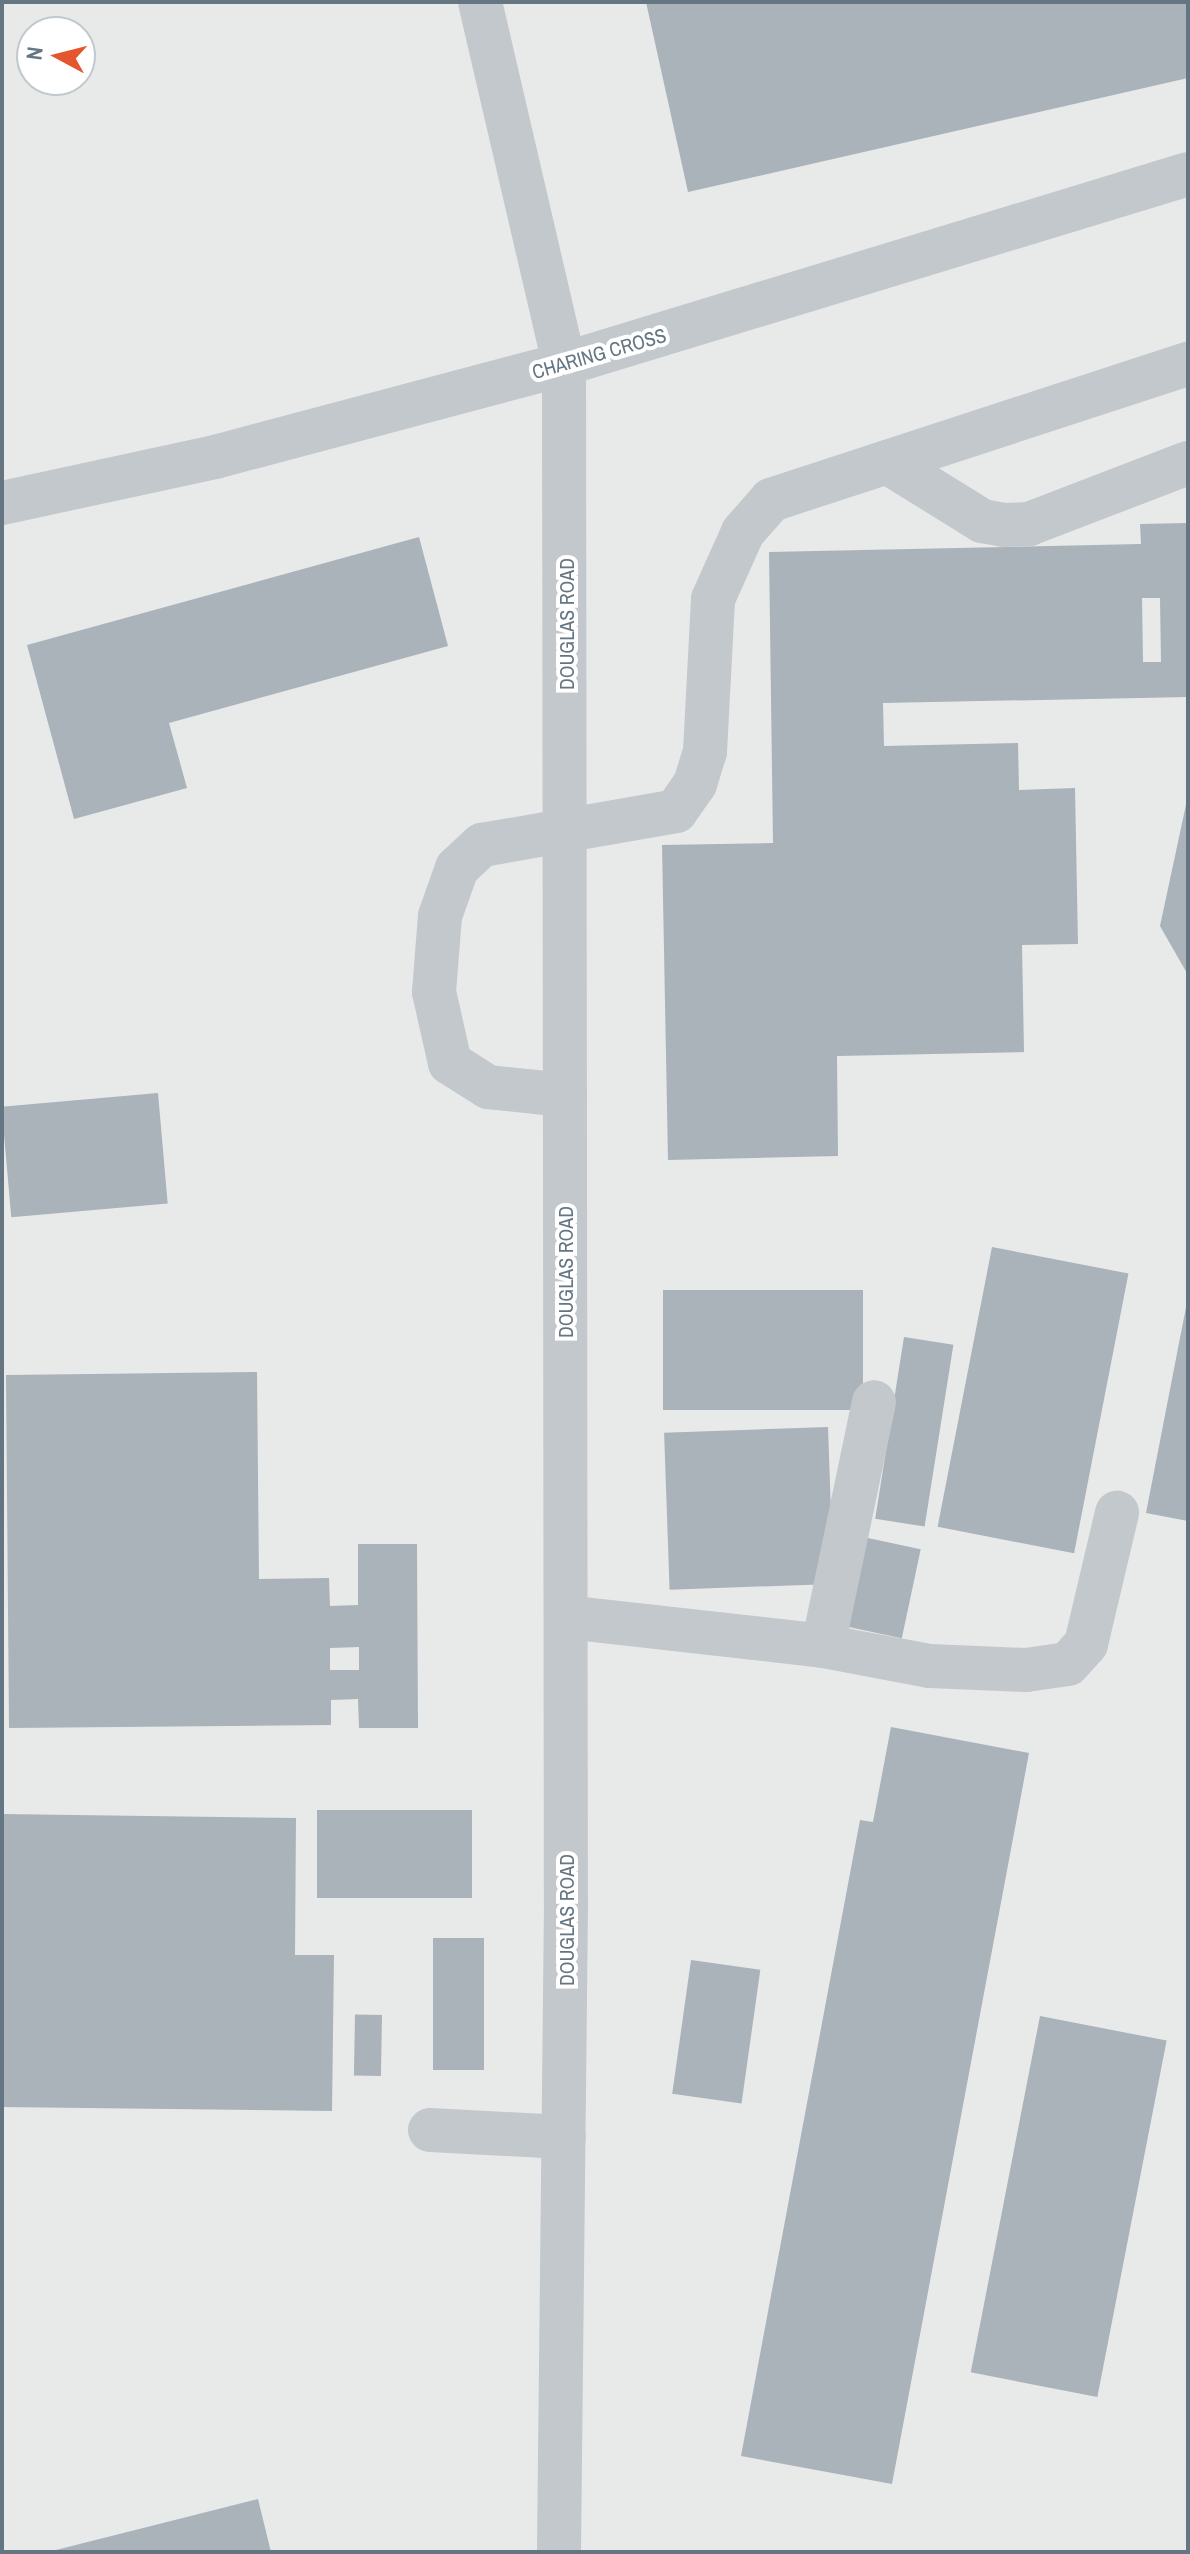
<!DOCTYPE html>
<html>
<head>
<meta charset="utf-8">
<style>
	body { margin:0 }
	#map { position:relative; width:1190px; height:2554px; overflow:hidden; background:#fafaf8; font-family:"Archivo Narrow",sans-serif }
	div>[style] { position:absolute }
	.built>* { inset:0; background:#e8e9e9 }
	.building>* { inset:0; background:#aab3b9; transform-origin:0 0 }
	.minor>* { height:44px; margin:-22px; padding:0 22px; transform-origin:22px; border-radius:22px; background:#c3c8cc }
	span { translate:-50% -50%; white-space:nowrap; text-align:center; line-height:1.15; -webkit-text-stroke:8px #fff; paint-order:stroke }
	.street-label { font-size:20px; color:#657683 }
	.frame { position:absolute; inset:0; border:4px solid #657683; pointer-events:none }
	.north { position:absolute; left:16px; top:16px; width:80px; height:80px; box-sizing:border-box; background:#fff; border:2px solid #c1c8cd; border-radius:50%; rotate:277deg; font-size:22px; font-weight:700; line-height:32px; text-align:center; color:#657683 }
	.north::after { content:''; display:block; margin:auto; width:28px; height:36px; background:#e4572e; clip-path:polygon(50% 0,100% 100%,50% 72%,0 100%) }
</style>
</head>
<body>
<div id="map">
	<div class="built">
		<div style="clip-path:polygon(evenodd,2px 2px,1188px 2px,1188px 2552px,2px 2552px,2px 2px,32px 32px,80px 32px,80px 80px,32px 80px,32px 32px)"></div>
	</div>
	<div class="building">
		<div style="clip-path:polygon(646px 2px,1188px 2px,1188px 78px,688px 192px)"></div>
		<div style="clip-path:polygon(evenodd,1188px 523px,1188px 697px,883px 703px,884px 746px,1018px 743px,1019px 790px,1075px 788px,1078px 944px,1022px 945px,1024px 1052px,837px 1056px,838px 1156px,668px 1160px,662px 845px,773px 843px,769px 552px,1141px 544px,1140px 524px,1188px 523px,1142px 598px,1160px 598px,1161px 662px,1143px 662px,1142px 598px)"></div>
		<div style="clip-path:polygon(419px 537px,448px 646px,169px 723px,187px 788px,74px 819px,27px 645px)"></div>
		<div style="clip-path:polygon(1187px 800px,1188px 800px,1188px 975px,1160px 926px)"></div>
		<div style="left:158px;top:1093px;width:111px;height:157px;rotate:85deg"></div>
		<div style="left:992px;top:1247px;width:139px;height:285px;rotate:11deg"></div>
		<div style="left:663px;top:1290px;width:200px;height:120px"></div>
		<div style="clip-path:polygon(1187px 1302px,1188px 1302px,1188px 1521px,1146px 1513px)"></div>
		<div style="left:904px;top:1337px;width:50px;height:184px;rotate:9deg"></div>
		<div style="clip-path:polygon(evenodd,257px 1372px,259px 1579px,329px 1578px,330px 1606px,358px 1605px,358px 1544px,417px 1544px,418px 1728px,359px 1728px,358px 1699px,331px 1700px,331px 1725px,9px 1728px,6px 1375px,257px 1372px,359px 1647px,359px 1670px,330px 1670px,330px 1648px,359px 1647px)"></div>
		<div style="left:828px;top:1427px;width:157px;height:164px;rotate:88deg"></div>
		<div style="left:863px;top:1537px;width:59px;height:91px;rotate:12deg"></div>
		<div style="clip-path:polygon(891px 1727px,1029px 1753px,892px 2484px,741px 2456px,860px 1820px,873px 1822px)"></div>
		<div style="left:317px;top:1810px;width:155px;height:88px"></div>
		<div style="clip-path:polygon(2px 1814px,296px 1818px,295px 1955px,334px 1955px,332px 2111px,2px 2107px)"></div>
		<div style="left:484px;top:1938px;width:132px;height:51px;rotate:90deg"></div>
		<div style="left:691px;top:1960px;width:70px;height:135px;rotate:8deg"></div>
		<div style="left:382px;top:2015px;width:61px;height:27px;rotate:91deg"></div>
		<div style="left:1040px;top:2016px;width:129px;height:363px;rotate:11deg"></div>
		<div style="clip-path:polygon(258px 2499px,271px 2552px,52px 2552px,52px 2551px)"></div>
	</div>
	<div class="minor">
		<div style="left:480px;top:2px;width:372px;rotate:76.9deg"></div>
		<div style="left:564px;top:364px;width:1540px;rotate:89.93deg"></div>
		<div style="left:566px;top:1904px;width:648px;rotate:90.62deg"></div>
		<div style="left:887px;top:462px;width:112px;rotate:31.8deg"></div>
		<div style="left:982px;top:521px;width:22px;rotate:10deg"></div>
		<div style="left:1004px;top:525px;width:25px;rotate:-2deg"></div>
		<div style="left:1029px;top:524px;width:170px;rotate:-21deg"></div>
		<div style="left:2px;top:503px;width:218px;rotate:-12.2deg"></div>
		<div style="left:215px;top:457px;width:361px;rotate:-14.9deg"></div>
		<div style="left:564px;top:364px;width:652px;rotate:-16.93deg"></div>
		<div style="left:565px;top:1095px;width:77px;rotate:-174.1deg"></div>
		<div style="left:488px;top:1087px;width:45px;rotate:-147.7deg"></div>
		<div style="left:450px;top:1063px;width:73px;rotate:-102.7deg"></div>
		<div style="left:434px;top:992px;width:76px;rotate:-85.5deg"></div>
		<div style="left:440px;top:916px;width:51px;rotate:-70.5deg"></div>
		<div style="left:457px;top:868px;width:34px;rotate:-43deg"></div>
		<div style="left:482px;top:845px;width:197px;rotate:-9.9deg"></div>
		<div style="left:676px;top:811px;width:33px;rotate:-55deg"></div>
		<div style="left:695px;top:784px;width:34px;rotate:-73deg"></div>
		<div style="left:705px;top:752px;width:153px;rotate:-87deg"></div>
		<div style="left:713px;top:599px;width:73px;rotate:-65.9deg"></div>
		<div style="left:743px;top:532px;width:43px;rotate:-48.8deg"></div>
		<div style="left:771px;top:500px;width:439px;rotate:-18.1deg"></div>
		<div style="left:566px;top:1617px;width:259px;rotate:6.4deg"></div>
		<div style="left:823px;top:1646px;width:249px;rotate:-78.2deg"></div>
		<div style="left:823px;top:1646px;width:109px;rotate:10.6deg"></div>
		<div style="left:930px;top:1666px;width:96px;rotate:2.4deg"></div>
		<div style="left:1026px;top:1670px;width:42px;rotate:-8.1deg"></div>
		<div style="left:1068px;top:1664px;width:27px;rotate:-48deg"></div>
		<div style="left:1086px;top:1644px;width:135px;rotate:-76.7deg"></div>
		<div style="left:430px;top:2130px;width:134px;rotate:3deg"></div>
	</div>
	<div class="street-label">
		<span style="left:599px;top:353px;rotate:-16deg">CHARING CROSS</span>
		<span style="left:566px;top:624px;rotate:-90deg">DOUGLAS ROAD</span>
		<span style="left:565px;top:1272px;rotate:-90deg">DOUGLAS ROAD</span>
		<span style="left:566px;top:1920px;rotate:-90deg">DOUGLAS ROAD</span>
	</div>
	<div class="frame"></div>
	<div class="north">N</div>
</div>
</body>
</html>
